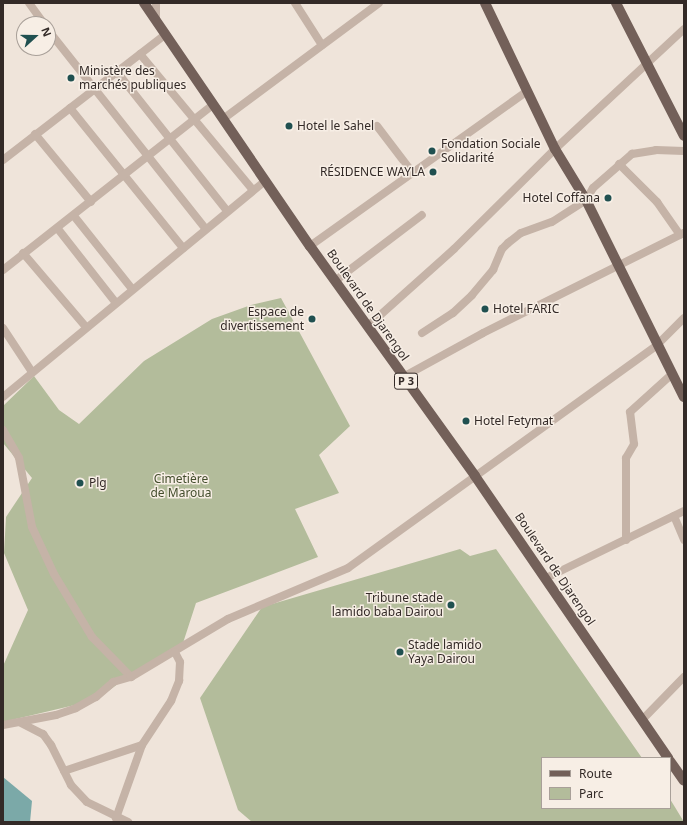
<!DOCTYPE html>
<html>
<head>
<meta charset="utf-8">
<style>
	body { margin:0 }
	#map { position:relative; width:687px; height:825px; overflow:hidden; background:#efe4da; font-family:"Noto Sans",sans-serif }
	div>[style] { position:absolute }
	.green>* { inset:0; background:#b3bc9b }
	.water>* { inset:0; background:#7ba9a8 }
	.minor>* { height:8px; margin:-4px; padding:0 4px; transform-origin:4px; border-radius:4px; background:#c5b3a7 }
	.major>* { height:10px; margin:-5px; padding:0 5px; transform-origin:5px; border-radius:5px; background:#736059 }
	.dots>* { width:11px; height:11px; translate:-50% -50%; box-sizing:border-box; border:2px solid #f7eee5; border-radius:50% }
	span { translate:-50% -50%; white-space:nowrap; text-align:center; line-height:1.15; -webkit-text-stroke:3px #f7eee5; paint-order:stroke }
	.shield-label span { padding:1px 3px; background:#f7eee5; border:1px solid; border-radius:3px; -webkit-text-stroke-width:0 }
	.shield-label { font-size:11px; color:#332a27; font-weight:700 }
	.poi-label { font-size:12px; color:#332a27 }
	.left { translate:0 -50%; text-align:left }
	.right { translate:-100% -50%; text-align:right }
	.street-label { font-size:12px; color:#332a27 }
	.park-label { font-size:12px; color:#444e2d }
	.frame { position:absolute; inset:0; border:4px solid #332a27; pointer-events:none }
	.legend { position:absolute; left:541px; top:757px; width:130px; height:52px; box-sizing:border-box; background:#f7eee5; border:1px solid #a9a099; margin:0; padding:5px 7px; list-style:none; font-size:12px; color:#332a27 }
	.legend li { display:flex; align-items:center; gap:8px; height:20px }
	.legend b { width:20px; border:1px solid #a9a099 }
	.north { position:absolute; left:16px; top:16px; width:40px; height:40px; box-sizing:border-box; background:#f7eee5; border:1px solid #a9a099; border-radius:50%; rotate:69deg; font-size:11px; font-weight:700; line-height:16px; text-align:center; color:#332a27 }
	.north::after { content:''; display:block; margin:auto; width:14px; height:18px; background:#205050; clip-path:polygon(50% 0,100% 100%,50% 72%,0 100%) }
</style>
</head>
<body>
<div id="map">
	<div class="green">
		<div style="clip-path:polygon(281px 298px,350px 426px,319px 455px,339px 493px,295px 509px,318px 557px,196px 603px,183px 643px,130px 675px,96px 700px,3px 722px,3px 666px,28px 610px,4px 553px,6px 517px,32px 478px,3px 443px,3px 406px,34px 376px,59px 410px,79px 424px,144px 361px,212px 319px,251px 305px)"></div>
		<div style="clip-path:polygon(460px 549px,470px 556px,496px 549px,642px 758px,542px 758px,542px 808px,670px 808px,670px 799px,684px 822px,252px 822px,238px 810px,200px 698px,262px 607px)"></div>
	</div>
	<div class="water">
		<div style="clip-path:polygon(3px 777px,32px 801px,30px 822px,3px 822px)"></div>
	</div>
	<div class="minor">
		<div style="left:29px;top:3px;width:26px;rotate:54deg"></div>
		<div style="left:295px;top:3px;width:50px;rotate:57.3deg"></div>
		<div style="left:156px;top:20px;width:17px;rotate:-90deg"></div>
		<div style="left:48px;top:30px;width:253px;rotate:51.6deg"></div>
		<div style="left:140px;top:54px;width:177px;rotate:50.3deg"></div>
		<div style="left:117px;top:72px;width:177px;rotate:51.6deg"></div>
		<div style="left:70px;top:108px;width:180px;rotate:51.1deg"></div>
		<div style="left:223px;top:119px;width:194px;rotate:-36.6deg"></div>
		<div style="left:377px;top:126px;width:58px;rotate:52.7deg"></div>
		<div style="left:35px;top:134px;width:88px;rotate:50.5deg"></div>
		<div style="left:3px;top:160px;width:205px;rotate:-37.7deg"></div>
		<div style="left:619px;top:164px;width:54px;rotate:45deg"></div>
		<div style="left:657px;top:202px;width:40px;rotate:55.1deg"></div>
		<div style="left:74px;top:216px;width:93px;rotate:51.5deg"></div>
		<div style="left:58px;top:229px;width:94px;rotate:51.9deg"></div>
		<div style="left:310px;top:246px;width:267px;rotate:-35.5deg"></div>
		<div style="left:23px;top:253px;width:97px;rotate:49.6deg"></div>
		<div style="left:3px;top:270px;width:267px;rotate:-38.2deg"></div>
		<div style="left:335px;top:281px;width:109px;rotate:-37.2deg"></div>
		<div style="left:368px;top:326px;width:115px;rotate:-41.8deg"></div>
		<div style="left:454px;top:249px;width:142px;rotate:-44.7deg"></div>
		<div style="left:555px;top:149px;width:176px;rotate:-42.9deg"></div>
		<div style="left:3px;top:328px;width:53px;rotate:56.6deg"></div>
		<div style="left:422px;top:333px;width:37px;rotate:-33deg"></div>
		<div style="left:453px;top:313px;width:26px;rotate:-43deg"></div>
		<div style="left:472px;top:295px;width:33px;rotate:-50deg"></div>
		<div style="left:493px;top:270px;width:23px;rotate:-67deg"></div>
		<div style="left:502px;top:249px;width:8px;rotate:-45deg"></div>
		<div style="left:508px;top:243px;width:16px;rotate:-38deg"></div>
		<div style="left:521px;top:233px;width:33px;rotate:-20deg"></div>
		<div style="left:552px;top:222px;width:40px;rotate:-32.9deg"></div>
		<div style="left:586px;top:200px;width:14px;rotate:-60deg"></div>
		<div style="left:593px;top:188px;width:52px;rotate:-41.1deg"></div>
		<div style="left:632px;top:154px;width:24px;rotate:-9deg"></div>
		<div style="left:656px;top:150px;width:28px;rotate:2deg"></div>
		<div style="left:403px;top:377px;width:91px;rotate:-28.8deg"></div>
		<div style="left:483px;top:333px;width:225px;rotate:-26.5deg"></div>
		<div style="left:3px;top:397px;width:340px;rotate:-39.5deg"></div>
		<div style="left:3px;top:430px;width:32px;rotate:60deg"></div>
		<div style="left:19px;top:458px;width:70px;rotate:79.3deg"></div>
		<div style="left:32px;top:527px;width:52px;rotate:64.9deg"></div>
		<div style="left:54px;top:574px;width:74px;rotate:58.9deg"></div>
		<div style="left:92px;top:637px;width:56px;rotate:45.7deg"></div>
		<div style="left:674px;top:516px;width:26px;rotate:67deg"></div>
		<div style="left:626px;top:540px;width:82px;rotate:-90deg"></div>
		<div style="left:626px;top:458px;width:16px;rotate:-60deg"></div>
		<div style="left:634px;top:444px;width:32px;rotate:-97deg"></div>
		<div style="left:630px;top:412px;width:57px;rotate:-42.1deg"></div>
		<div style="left:546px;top:578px;width:153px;rotate:-25.9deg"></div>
		<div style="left:642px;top:720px;width:60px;rotate:-45.7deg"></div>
		<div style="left:21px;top:723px;width:25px;rotate:27deg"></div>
		<div style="left:43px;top:734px;width:14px;rotate:54deg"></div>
		<div style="left:51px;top:745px;width:45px;rotate:63.4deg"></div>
		<div style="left:71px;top:785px;width:23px;rotate:47deg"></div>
		<div style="left:87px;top:802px;width:46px;rotate:26deg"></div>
		<div style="left:3px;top:725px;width:54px;rotate:-10.7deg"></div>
		<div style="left:56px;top:715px;width:21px;rotate:-19deg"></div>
		<div style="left:76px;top:708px;width:23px;rotate:-29deg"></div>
		<div style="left:96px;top:697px;width:23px;rotate:-41deg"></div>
		<div style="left:113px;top:682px;width:19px;rotate:-16deg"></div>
		<div style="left:131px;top:677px;width:113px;rotate:-30.9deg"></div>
		<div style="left:228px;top:619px;width:130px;rotate:-23deg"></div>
		<div style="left:348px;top:568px;width:381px;rotate:-35.8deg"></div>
		<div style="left:657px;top:345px;width:38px;rotate:-45deg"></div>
		<div style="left:64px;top:771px;width:82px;rotate:-18.4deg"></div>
		<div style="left:119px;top:822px;width:5px;rotate:-127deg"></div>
		<div style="left:116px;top:818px;width:77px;rotate:-70.4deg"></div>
		<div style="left:142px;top:745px;width:53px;rotate:-56.6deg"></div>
		<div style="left:171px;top:701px;width:22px;rotate:-68deg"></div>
		<div style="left:179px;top:681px;width:19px;rotate:-87deg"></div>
		<div style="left:180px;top:662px;width:11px;rotate:-117deg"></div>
	</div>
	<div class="major">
		<div style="left:144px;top:3px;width:294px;rotate:55.7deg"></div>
		<div style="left:310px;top:246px;width:283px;rotate:54.3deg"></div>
		<div style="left:475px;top:476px;width:342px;rotate:55.6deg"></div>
		<div style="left:485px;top:3px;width:162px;rotate:64.4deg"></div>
		<div style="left:555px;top:149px;width:60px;rotate:58.7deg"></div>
		<div style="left:586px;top:200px;width:220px;rotate:63.6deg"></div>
		<div style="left:616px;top:3px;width:149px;rotate:62.9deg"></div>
		<div style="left:670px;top:761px;width:24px;rotate:55deg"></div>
	</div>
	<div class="dots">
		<div style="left:71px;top:78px;background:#205050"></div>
		<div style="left:289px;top:126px;background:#205050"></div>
		<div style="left:432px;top:151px;background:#205050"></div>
		<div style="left:433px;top:172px;background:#205050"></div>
		<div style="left:608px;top:198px;background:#205050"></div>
		<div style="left:485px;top:309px;background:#205050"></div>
		<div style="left:312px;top:319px;background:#205050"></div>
		<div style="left:466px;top:421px;background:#205050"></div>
		<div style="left:80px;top:483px;background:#205050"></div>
		<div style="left:451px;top:605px;background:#205050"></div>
		<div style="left:400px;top:652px;background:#205050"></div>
	</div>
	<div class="shield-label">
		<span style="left:406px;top:381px">P 3</span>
	</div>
	<div class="poi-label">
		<span class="left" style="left:79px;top:78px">Ministère des<br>marchés publiques</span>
		<span class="left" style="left:297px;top:126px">Hotel le Sahel</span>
		<span class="left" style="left:441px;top:151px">Fondation Sociale<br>Solidarité</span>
		<span class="right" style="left:425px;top:172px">RÉSIDENCE WAYLA</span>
		<span class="right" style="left:600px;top:198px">Hotel Coffana</span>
		<span class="left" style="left:493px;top:309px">Hotel FARIC</span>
		<span class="right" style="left:304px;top:319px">Espace de<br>divertissement</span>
		<span class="left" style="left:474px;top:421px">Hotel Fetymat</span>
		<span class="left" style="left:89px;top:483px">Plg</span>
		<span class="right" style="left:443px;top:605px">Tribune stade<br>lamido baba Dairou</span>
		<span class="left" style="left:408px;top:652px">Stade lamido<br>Yaya Dairou</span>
	</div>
	<div class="street-label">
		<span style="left:368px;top:305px;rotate:55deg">Boulevard de Djarengol</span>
		<span style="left:555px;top:569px;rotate:56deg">Boulevard de Djarengol</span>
	</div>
	<div class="park-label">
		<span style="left:181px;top:486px">Cimetière<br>de Maroua</span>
	</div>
	<div class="frame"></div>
	<ul class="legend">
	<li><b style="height:5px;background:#736059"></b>Route</li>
	<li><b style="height:11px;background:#b3bc9b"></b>Parc</li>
	</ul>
	<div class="north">N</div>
</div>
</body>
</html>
